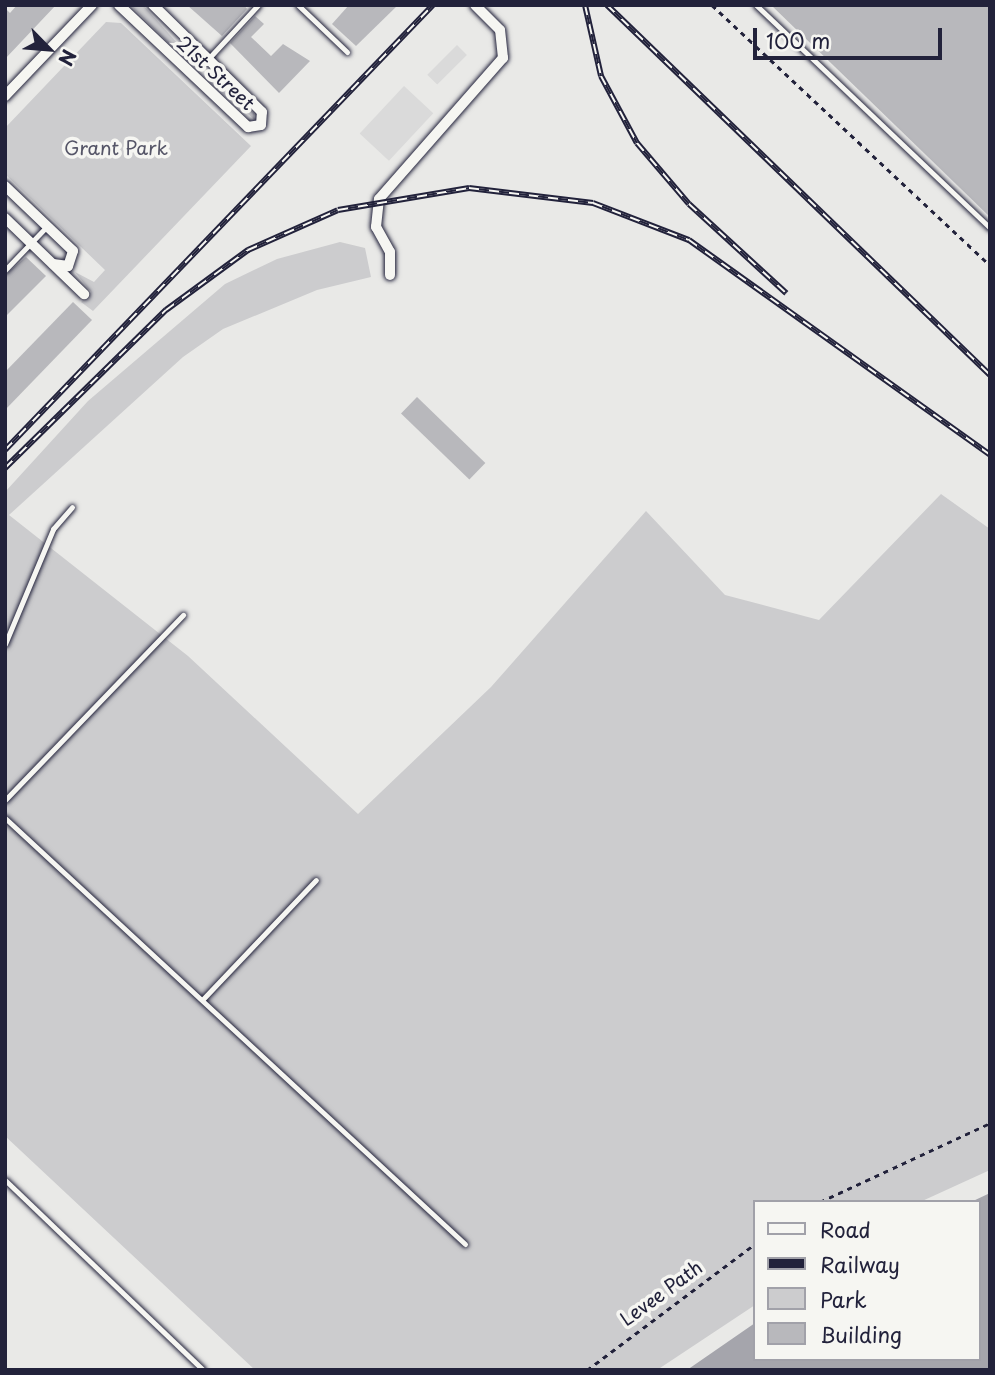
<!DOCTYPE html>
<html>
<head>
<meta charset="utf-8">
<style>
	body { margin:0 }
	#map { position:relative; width:995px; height:1375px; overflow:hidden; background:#e9e9e7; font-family:"Playpen Sans",sans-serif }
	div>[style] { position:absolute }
	.built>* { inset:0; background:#dadada; transform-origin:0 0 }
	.green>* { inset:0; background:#ccccce }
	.water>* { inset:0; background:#a5a5ac }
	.building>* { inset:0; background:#b8b8bc; transform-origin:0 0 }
	.path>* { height:2.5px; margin-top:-1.25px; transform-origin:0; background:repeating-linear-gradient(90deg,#22223b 0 5px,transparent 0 10px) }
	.roads { filter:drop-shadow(0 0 2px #22223b) drop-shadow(0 0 2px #22223b) }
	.service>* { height:5px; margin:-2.5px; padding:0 2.5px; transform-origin:2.5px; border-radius:2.5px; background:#f6f6f2 }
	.minor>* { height:10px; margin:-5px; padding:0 5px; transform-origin:5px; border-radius:5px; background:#f6f6f2 }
	.rail>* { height:6px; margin-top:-3px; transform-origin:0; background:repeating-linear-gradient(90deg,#f6f6f2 0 10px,#22223b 0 20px); box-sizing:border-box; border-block:2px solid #22223b }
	span { translate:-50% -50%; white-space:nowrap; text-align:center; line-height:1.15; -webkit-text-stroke:7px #f6f6f2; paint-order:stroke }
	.street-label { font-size:19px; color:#22223b }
	.park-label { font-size:19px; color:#555567 }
	.frame { position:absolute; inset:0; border:7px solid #22223b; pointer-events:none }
	.legend { position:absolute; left:753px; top:1200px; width:228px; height:161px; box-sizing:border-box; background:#f6f6f2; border:2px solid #a1a1a9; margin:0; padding:9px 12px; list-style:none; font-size:21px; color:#22223b }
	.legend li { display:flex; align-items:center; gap:14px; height:35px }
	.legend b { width:35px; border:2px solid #a1a1a9 }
	.north { position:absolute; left:14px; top:14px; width:70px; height:70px; -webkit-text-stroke:5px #f6f6f2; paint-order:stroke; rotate:115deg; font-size:19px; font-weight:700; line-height:28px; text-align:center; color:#22223b }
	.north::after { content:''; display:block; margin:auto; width:24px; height:32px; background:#22223b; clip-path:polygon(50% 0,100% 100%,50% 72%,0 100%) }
	.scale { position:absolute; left:753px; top:28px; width:189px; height:32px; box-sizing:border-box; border:4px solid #22223b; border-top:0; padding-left:9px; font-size:21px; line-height:24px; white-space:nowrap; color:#22223b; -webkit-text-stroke:5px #f6f6f2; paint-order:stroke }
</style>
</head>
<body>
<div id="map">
	<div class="built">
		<div style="left:457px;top:45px;width:14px;height:42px;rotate:45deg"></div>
		<div style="left:404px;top:86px;width:40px;height:65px;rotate:43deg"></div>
	</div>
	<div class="green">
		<div style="clip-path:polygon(130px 5px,143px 5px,196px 64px,190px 64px)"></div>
		<div style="clip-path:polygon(106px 22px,121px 23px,251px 146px,93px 311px,81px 302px,91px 292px,75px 272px,94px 282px,105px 270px,5px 174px,5px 128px)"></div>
		<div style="clip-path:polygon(206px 71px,254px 113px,254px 119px,205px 78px)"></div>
		<div style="clip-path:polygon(340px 242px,365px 248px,371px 277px,317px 290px,223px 329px,183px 357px,9px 515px,188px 656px,358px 814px,491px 687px,646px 511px,725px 595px,819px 620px,941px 494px,990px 529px,990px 1170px,920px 1202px,755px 1202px,755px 1305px,657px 1370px,255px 1370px,5px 1136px,5px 492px,88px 401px,225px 284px,277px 259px)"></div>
	</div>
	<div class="water">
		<div style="clip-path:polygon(990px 1193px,990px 1370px,687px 1370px,755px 1323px,755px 1359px,979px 1359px,979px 1202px,971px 1202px)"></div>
	</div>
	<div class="building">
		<div style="clip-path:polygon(17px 5px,56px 5px,5px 59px,5px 8px,10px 13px)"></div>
		<div style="clip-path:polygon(187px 5px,244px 5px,247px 9px,222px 36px)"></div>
		<div style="clip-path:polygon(349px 5px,398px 5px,356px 46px,332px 24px)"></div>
		<div style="clip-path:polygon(771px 5px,990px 5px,990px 217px)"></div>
		<div style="clip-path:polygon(255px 16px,264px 24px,251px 37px,271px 56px,283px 44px,310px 61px,279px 93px,230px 43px)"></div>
		<div style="clip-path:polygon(26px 257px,46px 276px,5px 317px,5px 275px)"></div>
		<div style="clip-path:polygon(73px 302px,92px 320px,5px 410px,5px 372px)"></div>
		<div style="left:417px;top:397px;width:95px;height:23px;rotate:44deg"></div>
	</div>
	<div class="path">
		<div style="left:712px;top:5px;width:381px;rotate:43.1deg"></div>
		<div style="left:820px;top:1202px;width:187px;rotate:-24.9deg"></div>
		<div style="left:587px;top:1370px;width:210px;rotate:-36.9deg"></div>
	</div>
	<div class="roads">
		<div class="service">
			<div style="left:298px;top:5px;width:68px;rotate:43.8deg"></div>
			<div style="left:756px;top:5px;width:323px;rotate:43.6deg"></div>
			<div style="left:208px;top:59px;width:74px;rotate:-47.2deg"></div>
			<div style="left:5px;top:270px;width:61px;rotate:-46.3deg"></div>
			<div style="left:5px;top:644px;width:125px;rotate:-67.3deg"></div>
			<div style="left:53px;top:529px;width:29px;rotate:-49deg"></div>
			<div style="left:5px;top:800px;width:257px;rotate:-46.1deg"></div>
			<div style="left:5px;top:818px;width:627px;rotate:42.8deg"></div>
			<div style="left:203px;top:999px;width:164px;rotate:-46.5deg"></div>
			<div style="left:5px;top:1180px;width:274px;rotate:43.8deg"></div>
		</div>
		<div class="minor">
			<div style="left:119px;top:5px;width:178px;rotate:43.4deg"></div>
			<div style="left:248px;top:127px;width:13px;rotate:-9deg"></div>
			<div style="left:261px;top:125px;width:13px;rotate:-86deg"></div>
			<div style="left:262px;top:112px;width:153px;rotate:-135.5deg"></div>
			<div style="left:5px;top:96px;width:126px;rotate:-46.3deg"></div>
			<div style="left:5px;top:186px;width:94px;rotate:43.7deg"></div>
			<div style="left:73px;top:251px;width:16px;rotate:108deg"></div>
			<div style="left:68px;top:266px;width:15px;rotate:-172deg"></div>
			<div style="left:5px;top:218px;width:110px;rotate:43.9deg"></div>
			<div style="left:390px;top:275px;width:23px;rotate:-90deg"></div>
			<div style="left:390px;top:252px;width:29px;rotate:-119deg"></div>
			<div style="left:376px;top:227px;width:28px;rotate:-84deg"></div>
			<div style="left:379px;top:199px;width:188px;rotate:-48.7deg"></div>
			<div style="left:503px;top:58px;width:28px;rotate:-96deg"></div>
			<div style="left:500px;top:30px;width:35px;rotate:-135deg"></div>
		</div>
	</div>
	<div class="rail">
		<div style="left:585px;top:5px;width:73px;rotate:77.3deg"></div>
		<div style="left:601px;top:76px;width:76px;rotate:61.8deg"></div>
		<div style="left:637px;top:143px;width:80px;rotate:49.6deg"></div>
		<div style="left:689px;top:204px;width:132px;rotate:42.5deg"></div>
		<div style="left:607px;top:5px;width:533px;rotate:44.01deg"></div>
		<div style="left:5px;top:450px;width:617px;rotate:-46.12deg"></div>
		<div style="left:5px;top:468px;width:226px;rotate:-44.5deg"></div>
		<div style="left:166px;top:310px;width:102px;rotate:-36.2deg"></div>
		<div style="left:248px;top:250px;width:98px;rotate:-24deg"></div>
		<div style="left:338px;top:210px;width:133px;rotate:-9.5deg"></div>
		<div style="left:469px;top:188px;width:125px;rotate:6.9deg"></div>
		<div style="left:593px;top:203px;width:103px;rotate:21.1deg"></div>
		<div style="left:689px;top:240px;width:370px;rotate:35.5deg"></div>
	</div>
	<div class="street-label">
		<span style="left:216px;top:73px;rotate:43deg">21st Street</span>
		<span style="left:661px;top:1293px;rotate:-36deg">Levee Path</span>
	</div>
	<div class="park-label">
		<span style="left:116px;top:148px">Grant Park</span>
	</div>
	<div class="frame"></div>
	<ul class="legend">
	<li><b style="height:9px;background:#f6f6f2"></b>Road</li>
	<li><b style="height:9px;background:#22223b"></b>Railway</li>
	<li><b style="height:19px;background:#ccccce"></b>Park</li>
	<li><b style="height:19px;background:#b8b8bc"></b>Building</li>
	</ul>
	<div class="north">N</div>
	<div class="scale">100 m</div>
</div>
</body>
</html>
